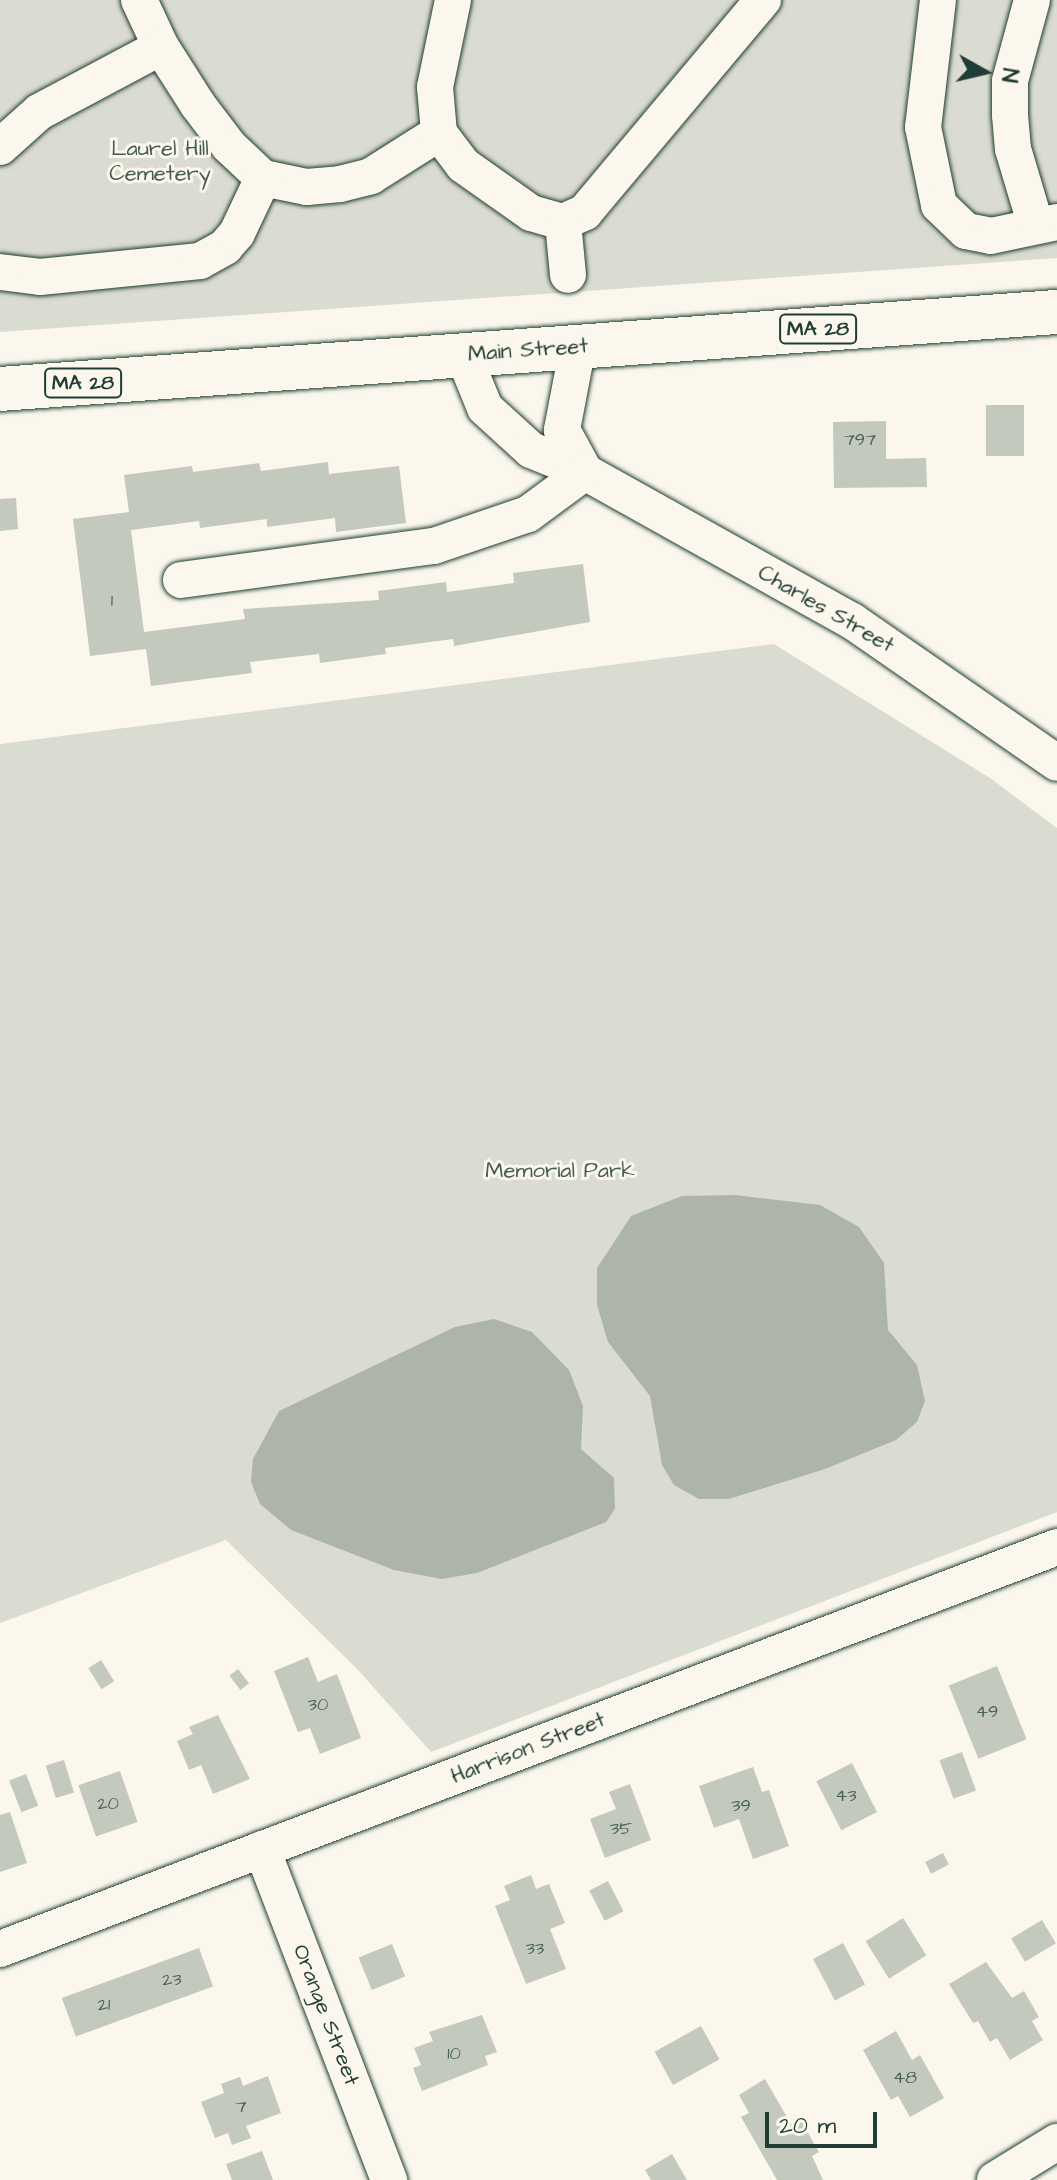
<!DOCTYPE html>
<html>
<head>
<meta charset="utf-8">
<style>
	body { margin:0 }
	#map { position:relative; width:1057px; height:2180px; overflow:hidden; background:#fbf7ec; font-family:"Architects Daughter",sans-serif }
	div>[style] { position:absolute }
	.green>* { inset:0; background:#dbdcd1 }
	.water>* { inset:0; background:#adb4aa }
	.building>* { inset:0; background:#c4c9be; transform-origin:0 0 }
	.roads { filter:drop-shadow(0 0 2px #1f3d34) drop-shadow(0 0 2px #1f3d34) }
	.minor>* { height:36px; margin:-18px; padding:0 18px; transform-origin:18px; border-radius:18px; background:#fbf7ec }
	.major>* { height:44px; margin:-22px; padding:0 22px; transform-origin:22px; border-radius:22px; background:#fbf7ec }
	span { translate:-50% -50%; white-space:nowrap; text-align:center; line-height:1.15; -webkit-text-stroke:6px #fbf7ec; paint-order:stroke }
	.number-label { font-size:18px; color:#486056 }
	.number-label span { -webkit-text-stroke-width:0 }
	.shield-label span { padding:2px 6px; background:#fbf7ec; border:2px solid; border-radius:6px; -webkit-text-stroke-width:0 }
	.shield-label { font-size:20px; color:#1f3d34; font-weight:700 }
	.park-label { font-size:22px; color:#455d53 }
	.street-label { font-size:22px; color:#1f3d34 }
	.north { position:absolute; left:945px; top:32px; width:80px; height:80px; -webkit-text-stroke:6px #fbf7ec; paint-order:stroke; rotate:98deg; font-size:22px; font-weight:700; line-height:32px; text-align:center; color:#1f3d34 }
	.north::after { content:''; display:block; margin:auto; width:28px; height:36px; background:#1f3d34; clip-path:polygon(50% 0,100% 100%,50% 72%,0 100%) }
	.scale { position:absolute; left:765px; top:2112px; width:112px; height:36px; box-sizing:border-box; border:4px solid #1f3d34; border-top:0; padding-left:10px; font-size:24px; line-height:28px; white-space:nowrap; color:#1f3d34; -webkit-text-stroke:6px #fbf7ec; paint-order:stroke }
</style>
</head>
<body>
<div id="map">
	<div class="green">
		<div style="clip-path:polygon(0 0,1057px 0,1057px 258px,0 332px)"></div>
		<div style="clip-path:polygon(774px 644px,990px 778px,1057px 828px,1057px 1512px,431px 1752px,359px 1671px,226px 1540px,0 1623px,0 744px)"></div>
	</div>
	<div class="water">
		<div style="clip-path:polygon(735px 1195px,820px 1205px,859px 1227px,884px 1263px,888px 1330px,917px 1365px,925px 1401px,917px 1422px,896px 1440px,825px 1469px,729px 1499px,699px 1499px,674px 1485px,662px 1465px,650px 1396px,608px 1342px,597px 1305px,597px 1268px,631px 1216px,682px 1196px)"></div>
		<div style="clip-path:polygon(494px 1319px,532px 1332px,569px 1370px,583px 1406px,581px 1449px,614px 1478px,615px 1509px,606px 1522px,477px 1573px,442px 1579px,394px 1570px,291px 1530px,260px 1504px,251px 1482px,253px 1459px,279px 1411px,455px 1327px)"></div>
	</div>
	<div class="building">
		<div style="left:986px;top:405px;width:38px;height:51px"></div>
		<div style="clip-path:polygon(886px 421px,886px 459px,926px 458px,927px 487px,834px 488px,833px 422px)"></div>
		<div style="clip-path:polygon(328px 462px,329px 474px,399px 466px,406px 523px,336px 532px,335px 518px,267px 527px,267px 519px,200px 528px,199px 521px,131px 530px,144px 632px,245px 619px,243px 609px,379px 600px,378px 591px,446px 582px,447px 592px,514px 583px,513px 573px,583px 564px,590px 622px,454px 646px,453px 639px,385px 648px,386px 654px,320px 663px,319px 654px,250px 662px,252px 673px,151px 686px,146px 649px,90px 656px,73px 519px,129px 512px,124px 475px,192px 466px,193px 472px,259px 463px,261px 471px)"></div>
		<div style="clip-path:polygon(16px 498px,18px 529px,0 531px,0 499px)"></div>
		<div style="clip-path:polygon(308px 1657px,318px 1682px,337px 1674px,361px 1738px,320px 1754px,310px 1728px,298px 1732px,274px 1671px)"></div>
		<div style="left:101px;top:1660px;width:25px;height:15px;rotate:58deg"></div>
		<div style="left:997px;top:1666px;width:79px;height:52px;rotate:68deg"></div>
		<div style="left:238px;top:1669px;width:18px;height:11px;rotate:52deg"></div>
		<div style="clip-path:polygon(218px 1715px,250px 1779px,213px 1794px,201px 1765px,189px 1770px,177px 1741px,193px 1734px,189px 1727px)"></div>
		<div style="left:962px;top:1752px;width:41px;height:24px;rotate:70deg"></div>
		<div style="left:64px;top:1760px;width:34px;height:19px;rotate:73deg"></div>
		<div style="left:852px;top:1763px;width:55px;height:40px;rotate:63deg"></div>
		<div style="clip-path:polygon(753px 1767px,762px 1792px,769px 1790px,789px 1846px,753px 1859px,739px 1819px,714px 1828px,699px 1786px)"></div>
		<div style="left:120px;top:1771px;width:54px;height:44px;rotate:71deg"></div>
		<div style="left:26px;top:1774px;width:34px;height:18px;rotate:69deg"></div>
		<div style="clip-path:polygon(630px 1784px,651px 1840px,605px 1858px,590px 1819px,616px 1809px,609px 1792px)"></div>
		<div style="clip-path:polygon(10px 1812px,27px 1863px,0 1872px,0 1815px)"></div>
		<div style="left:943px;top:1853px;width:13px;height:20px;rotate:63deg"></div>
		<div style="clip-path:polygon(531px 1875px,536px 1889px,549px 1884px,565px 1923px,550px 1929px,566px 1969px,526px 1984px,495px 1906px,510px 1900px,504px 1886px)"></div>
		<div style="left:608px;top:1881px;width:34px;height:21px;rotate:63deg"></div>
		<div style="left:903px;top:1918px;width:44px;height:44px;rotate:58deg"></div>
		<div style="left:1042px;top:1920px;width:27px;height:36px;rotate:59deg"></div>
		<div style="left:843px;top:1943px;width:47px;height:34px;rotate:62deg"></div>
		<div style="left:392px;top:1944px;width:35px;height:36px;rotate:68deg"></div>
		<div style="left:199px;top:1948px;width:41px;height:146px;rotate:70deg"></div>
		<div style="clip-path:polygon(986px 1962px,1012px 1998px,1024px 1991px,1039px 2017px,1032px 2021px,1043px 2040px,1010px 2060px,997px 2038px,990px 2042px,978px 2021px,973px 2023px,949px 1984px)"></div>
		<div style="clip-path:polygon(482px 2015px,497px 2052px,485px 2056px,488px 2065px,422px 2091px,413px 2068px,421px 2065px,414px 2048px,433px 2041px,429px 2032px)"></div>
		<div style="left:701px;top:2026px;width:38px;height:53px;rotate:61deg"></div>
		<div style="clip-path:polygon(896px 2031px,912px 2060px,920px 2055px,944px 2098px,910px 2117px,898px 2096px,891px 2100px,863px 2050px)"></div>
		<div style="clip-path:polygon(268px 2076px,281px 2113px,246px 2126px,251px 2138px,232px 2145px,228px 2133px,215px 2138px,201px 2102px,224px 2093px,221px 2084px,240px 2077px,243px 2086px)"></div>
		<div style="clip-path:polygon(765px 2079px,791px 2124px,800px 2119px,819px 2152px,812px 2156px,823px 2180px,777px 2180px,741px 2117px,749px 2113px,739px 2095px)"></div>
		<div style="clip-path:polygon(262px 2151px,273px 2180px,232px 2180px,226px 2164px)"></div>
		<div style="clip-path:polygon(672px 2154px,687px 2180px,651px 2180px,645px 2170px)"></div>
	</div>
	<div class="roads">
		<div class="minor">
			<div style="left:139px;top:0;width:52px;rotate:64.9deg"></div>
			<div style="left:161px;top:47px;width:69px;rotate:57.5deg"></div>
			<div style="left:198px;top:105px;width:51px;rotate:52.9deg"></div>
			<div style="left:229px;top:146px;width:47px;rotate:43.3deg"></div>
			<div style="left:263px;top:178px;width:45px;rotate:11.6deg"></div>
			<div style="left:307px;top:187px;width:33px;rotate:-5deg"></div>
			<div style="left:340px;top:184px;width:32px;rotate:-14deg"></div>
			<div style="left:371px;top:176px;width:80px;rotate:-32.3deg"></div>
			<div style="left:453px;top:0;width:89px;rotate:101.7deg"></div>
			<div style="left:435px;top:87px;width:46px;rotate:85deg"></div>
			<div style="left:439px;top:133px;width:40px;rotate:53deg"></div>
			<div style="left:463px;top:165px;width:83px;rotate:35.2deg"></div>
			<div style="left:531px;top:213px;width:33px;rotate:16deg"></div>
			<div style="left:563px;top:222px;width:24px;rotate:-24deg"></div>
			<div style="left:585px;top:212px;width:277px;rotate:-50deg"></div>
			<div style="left:938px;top:0;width:128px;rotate:96.7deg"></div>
			<div style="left:923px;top:127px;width:80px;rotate:78.4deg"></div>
			<div style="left:939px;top:205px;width:37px;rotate:44deg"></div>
			<div style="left:966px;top:231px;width:25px;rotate:11deg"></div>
			<div style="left:991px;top:236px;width:67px;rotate:-12deg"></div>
			<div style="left:1032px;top:0;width:84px;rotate:105.2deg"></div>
			<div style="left:1010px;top:81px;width:34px;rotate:90deg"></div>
			<div style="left:1010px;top:115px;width:34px;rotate:85deg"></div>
			<div style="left:1013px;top:149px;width:80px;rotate:73.4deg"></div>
			<div style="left:0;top:147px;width:52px;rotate:-41.9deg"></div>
			<div style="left:39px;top:112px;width:138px;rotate:-28deg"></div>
			<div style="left:563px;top:222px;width:53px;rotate:84.6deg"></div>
			<div style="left:0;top:272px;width:40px;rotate:7.1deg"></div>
			<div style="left:40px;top:277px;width:161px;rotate:-5.7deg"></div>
			<div style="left:200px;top:261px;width:29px;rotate:-29deg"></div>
			<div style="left:225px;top:247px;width:18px;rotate:-49deg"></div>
			<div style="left:237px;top:233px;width:61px;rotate:-64.7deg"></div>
			<div style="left:578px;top:346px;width:86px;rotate:100.8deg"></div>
			<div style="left:562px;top:430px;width:48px;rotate:61.3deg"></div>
			<div style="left:463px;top:354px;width:58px;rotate:67.8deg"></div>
			<div style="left:485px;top:408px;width:62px;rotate:42.4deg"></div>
			<div style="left:531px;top:450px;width:58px;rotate:22.2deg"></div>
			<div style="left:585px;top:472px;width:306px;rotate:29.2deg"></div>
			<div style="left:852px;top:621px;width:249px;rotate:34.7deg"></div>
			<div style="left:181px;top:580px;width:255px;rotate:-7.7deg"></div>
			<div style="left:434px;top:546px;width:99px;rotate:-18.8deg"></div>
			<div style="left:528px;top:514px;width:71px;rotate:-36.4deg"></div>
			<div style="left:262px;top:1849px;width:355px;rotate:69deg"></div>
			<div style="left:0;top:1949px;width:1131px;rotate:-20.82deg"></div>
			<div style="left:995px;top:2180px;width:73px;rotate:-31.5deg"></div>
		</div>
		<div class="major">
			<div style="left:0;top:389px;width:1060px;rotate:-4.17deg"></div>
		</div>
	</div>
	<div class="number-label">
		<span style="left:860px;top:440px">797</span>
		<span style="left:112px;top:601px">1</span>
		<span style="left:318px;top:1705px">30</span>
		<span style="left:987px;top:1712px">49</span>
		<span style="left:846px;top:1796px">43</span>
		<span style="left:108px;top:1804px">20</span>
		<span style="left:741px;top:1806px">39</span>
		<span style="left:621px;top:1829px">35</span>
		<span style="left:535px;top:1949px">33</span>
		<span style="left:172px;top:1980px">23</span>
		<span style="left:104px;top:2005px">21</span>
		<span style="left:454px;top:2054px">10</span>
		<span style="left:905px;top:2078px">48</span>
		<span style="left:241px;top:2107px">7</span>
	</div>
	<div class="shield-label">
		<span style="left:818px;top:329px">MA 28</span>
		<span style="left:83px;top:383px">MA 28</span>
	</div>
	<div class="park-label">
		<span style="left:160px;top:161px">Laurel Hill<br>Cemetery</span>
		<span style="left:560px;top:1171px">Memorial Park</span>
	</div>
	<div class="street-label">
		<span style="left:528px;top:350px;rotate:-4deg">Main Street</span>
		<span style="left:826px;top:609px;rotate:30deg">Charles Street</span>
		<span style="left:528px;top:1748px;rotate:-21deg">Harrison Street</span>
		<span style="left:326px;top:2015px;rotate:69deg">Orange Street</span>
	</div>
	<div class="north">N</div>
	<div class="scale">20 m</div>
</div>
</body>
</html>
